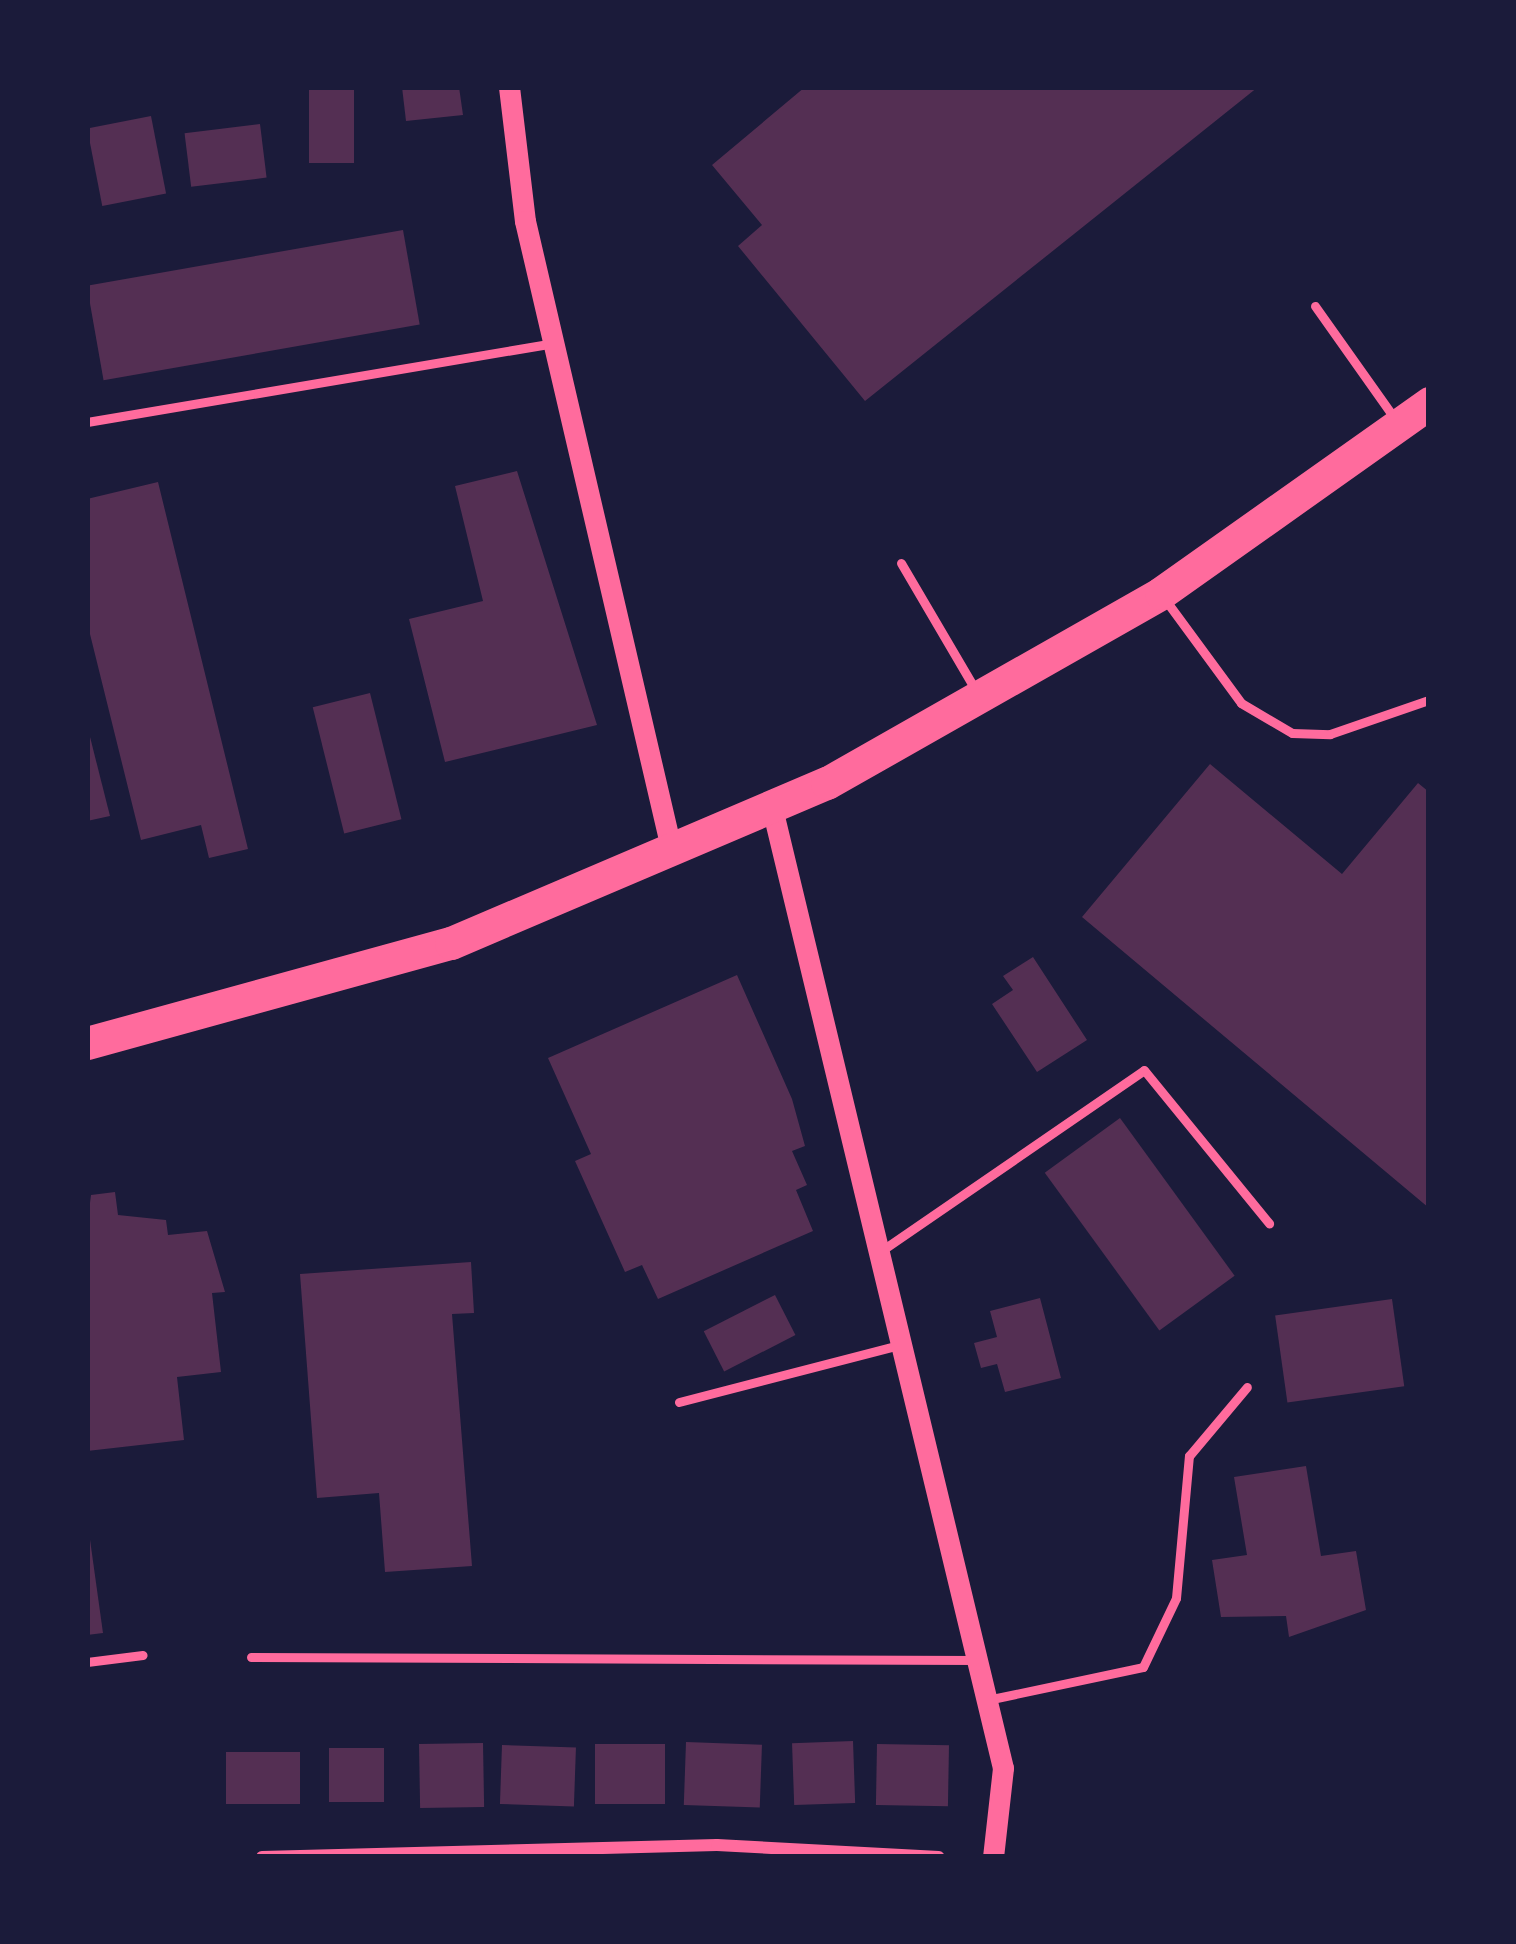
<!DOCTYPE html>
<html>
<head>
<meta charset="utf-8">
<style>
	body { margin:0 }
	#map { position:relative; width:1516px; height:1944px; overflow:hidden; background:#1b1b3a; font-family:Quicksand,sans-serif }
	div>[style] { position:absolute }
	.building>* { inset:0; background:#542f53; transform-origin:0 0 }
	.service>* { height:9px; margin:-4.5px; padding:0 4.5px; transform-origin:4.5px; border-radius:4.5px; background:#ff6b9d }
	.minor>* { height:12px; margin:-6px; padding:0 6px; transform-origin:6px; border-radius:6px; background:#ff6b9d }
	.tertiary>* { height:21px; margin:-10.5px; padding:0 10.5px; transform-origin:10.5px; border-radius:10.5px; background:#ff6b9d }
	.trunk>* { height:33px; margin:-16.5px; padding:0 16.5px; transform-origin:16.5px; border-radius:16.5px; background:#ff6b9d }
	span { translate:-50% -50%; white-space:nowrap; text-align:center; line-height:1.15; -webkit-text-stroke:12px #1b1b3a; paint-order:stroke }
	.frame { position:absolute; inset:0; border:90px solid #1b1b3a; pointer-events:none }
</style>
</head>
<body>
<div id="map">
	<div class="building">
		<div style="left:309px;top:87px;width:45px;height:76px"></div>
		<div style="clip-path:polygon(402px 87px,459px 87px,463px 115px,406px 121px)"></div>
		<div style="clip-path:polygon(805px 87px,1258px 87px,865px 401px,738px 246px,762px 225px,712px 165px)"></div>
		<div style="left:151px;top:116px;width:79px;height:65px;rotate:79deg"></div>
		<div style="left:260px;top:124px;width:54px;height:76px;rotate:83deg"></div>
		<div style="left:403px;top:230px;width:96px;height:321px;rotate:80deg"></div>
		<div style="clip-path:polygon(517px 471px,597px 725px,445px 762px,409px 619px,483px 601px,455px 486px)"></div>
		<div style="clip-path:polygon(158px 482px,248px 849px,209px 858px,201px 825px,141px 840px,87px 622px,87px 499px)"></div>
		<div style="left:370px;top:693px;width:130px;height:59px;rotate:76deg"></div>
		<div style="clip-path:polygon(87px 725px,110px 816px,87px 821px)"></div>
		<div style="clip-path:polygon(1210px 764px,1342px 874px,1418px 783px,1429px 792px,1429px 1208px,1082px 917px)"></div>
		<div style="clip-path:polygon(1033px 957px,1087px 1040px,1037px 1072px,992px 1004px,1013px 990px,1003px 976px)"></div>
		<div style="clip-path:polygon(737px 975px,792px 1099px,805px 1146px,792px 1151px,807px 1185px,796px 1190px,813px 1231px,658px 1299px,642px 1265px,625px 1272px,575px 1161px,591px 1154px,548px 1058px)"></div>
		<div style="left:1120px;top:1118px;width:195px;height:93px;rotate:54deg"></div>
		<div style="clip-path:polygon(115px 1192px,118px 1215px,166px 1220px,168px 1235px,207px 1231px,225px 1292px,212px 1293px,221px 1372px,177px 1377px,184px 1440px,87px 1451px,87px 1226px,91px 1195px)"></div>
		<div style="clip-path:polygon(471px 1262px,474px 1313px,452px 1314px,472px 1566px,385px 1572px,379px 1493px,317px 1498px,300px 1274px)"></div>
		<div style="left:775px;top:1295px;width:45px;height:80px;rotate:63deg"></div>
		<div style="clip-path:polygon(1040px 1298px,1061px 1378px,1005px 1392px,997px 1364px,981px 1368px,974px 1343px,997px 1337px,990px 1311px)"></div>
		<div style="left:1392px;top:1299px;width:88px;height:118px;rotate:82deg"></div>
		<div style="clip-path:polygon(1306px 1466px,1321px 1556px,1356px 1551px,1366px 1610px,1289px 1637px,1286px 1616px,1221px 1617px,1212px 1560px,1247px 1555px,1234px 1477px)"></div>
		<div style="clip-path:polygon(87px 1518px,103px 1633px,87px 1635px)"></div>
		<div style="left:853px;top:1741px;width:62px;height:61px;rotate:88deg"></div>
		<div style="left:686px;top:1742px;width:76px;height:63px;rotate:2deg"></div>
		<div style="left:483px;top:1743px;width:64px;height:64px;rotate:89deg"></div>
		<div style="left:595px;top:1744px;width:70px;height:60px"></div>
		<div style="left:877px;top:1744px;width:72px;height:61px;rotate:1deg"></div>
		<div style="left:502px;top:1745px;width:74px;height:59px;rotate:2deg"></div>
		<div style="left:329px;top:1748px;width:55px;height:54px"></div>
		<div style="left:226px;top:1752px;width:74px;height:52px"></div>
	</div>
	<div class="service">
		<div style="left:1315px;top:306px;width:135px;rotate:54.7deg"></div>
		<div style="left:87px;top:422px;width:474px;rotate:-9.6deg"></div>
		<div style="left:901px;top:563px;width:148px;rotate:59.6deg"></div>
		<div style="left:1164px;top:598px;width:130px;rotate:53.7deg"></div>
		<div style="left:1241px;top:703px;width:59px;rotate:30.5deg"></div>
		<div style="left:1292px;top:733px;width:38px;rotate:2deg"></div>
		<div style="left:1330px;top:734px;width:105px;rotate:-19deg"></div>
		<div style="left:881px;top:1251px;width:319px;rotate:-34.5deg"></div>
		<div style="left:1144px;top:1070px;width:198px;rotate:50.8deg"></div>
		<div style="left:679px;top:1402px;width:228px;rotate:-14.5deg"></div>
		<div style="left:251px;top:1657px;width:727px;rotate:0.24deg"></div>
		<div style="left:87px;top:1662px;width:56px;rotate:-7.1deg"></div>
		<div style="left:987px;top:1700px;width:159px;rotate:-11.9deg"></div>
		<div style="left:1143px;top:1667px;width:76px;rotate:-64.4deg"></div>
		<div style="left:1176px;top:1598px;width:143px;rotate:-84.8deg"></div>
		<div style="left:1189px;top:1456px;width:90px;rotate:-50deg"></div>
	</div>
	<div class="minor">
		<div style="left:262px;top:1857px;width:455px;rotate:-1.5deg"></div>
		<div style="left:717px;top:1845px;width:222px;rotate:3.1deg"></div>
	</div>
	<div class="tertiary">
		<div style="left:509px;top:87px;width:135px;rotate:83.2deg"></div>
		<div style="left:525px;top:221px;width:648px;rotate:76.89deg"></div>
		<div style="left:772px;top:808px;width:987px;rotate:76.47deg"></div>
		<div style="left:1003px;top:1768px;width:90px;rotate:96.4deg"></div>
	</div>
	<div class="trunk">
		<div style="left:87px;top:1043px;width:377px;rotate:-15.4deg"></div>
		<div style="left:451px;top:943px;width:409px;rotate:-23.1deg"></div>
		<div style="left:827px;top:783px;width:384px;rotate:-29.6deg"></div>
		<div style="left:1161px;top:593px;width:329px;rotate:-35.3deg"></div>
	</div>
	<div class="frame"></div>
</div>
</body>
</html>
